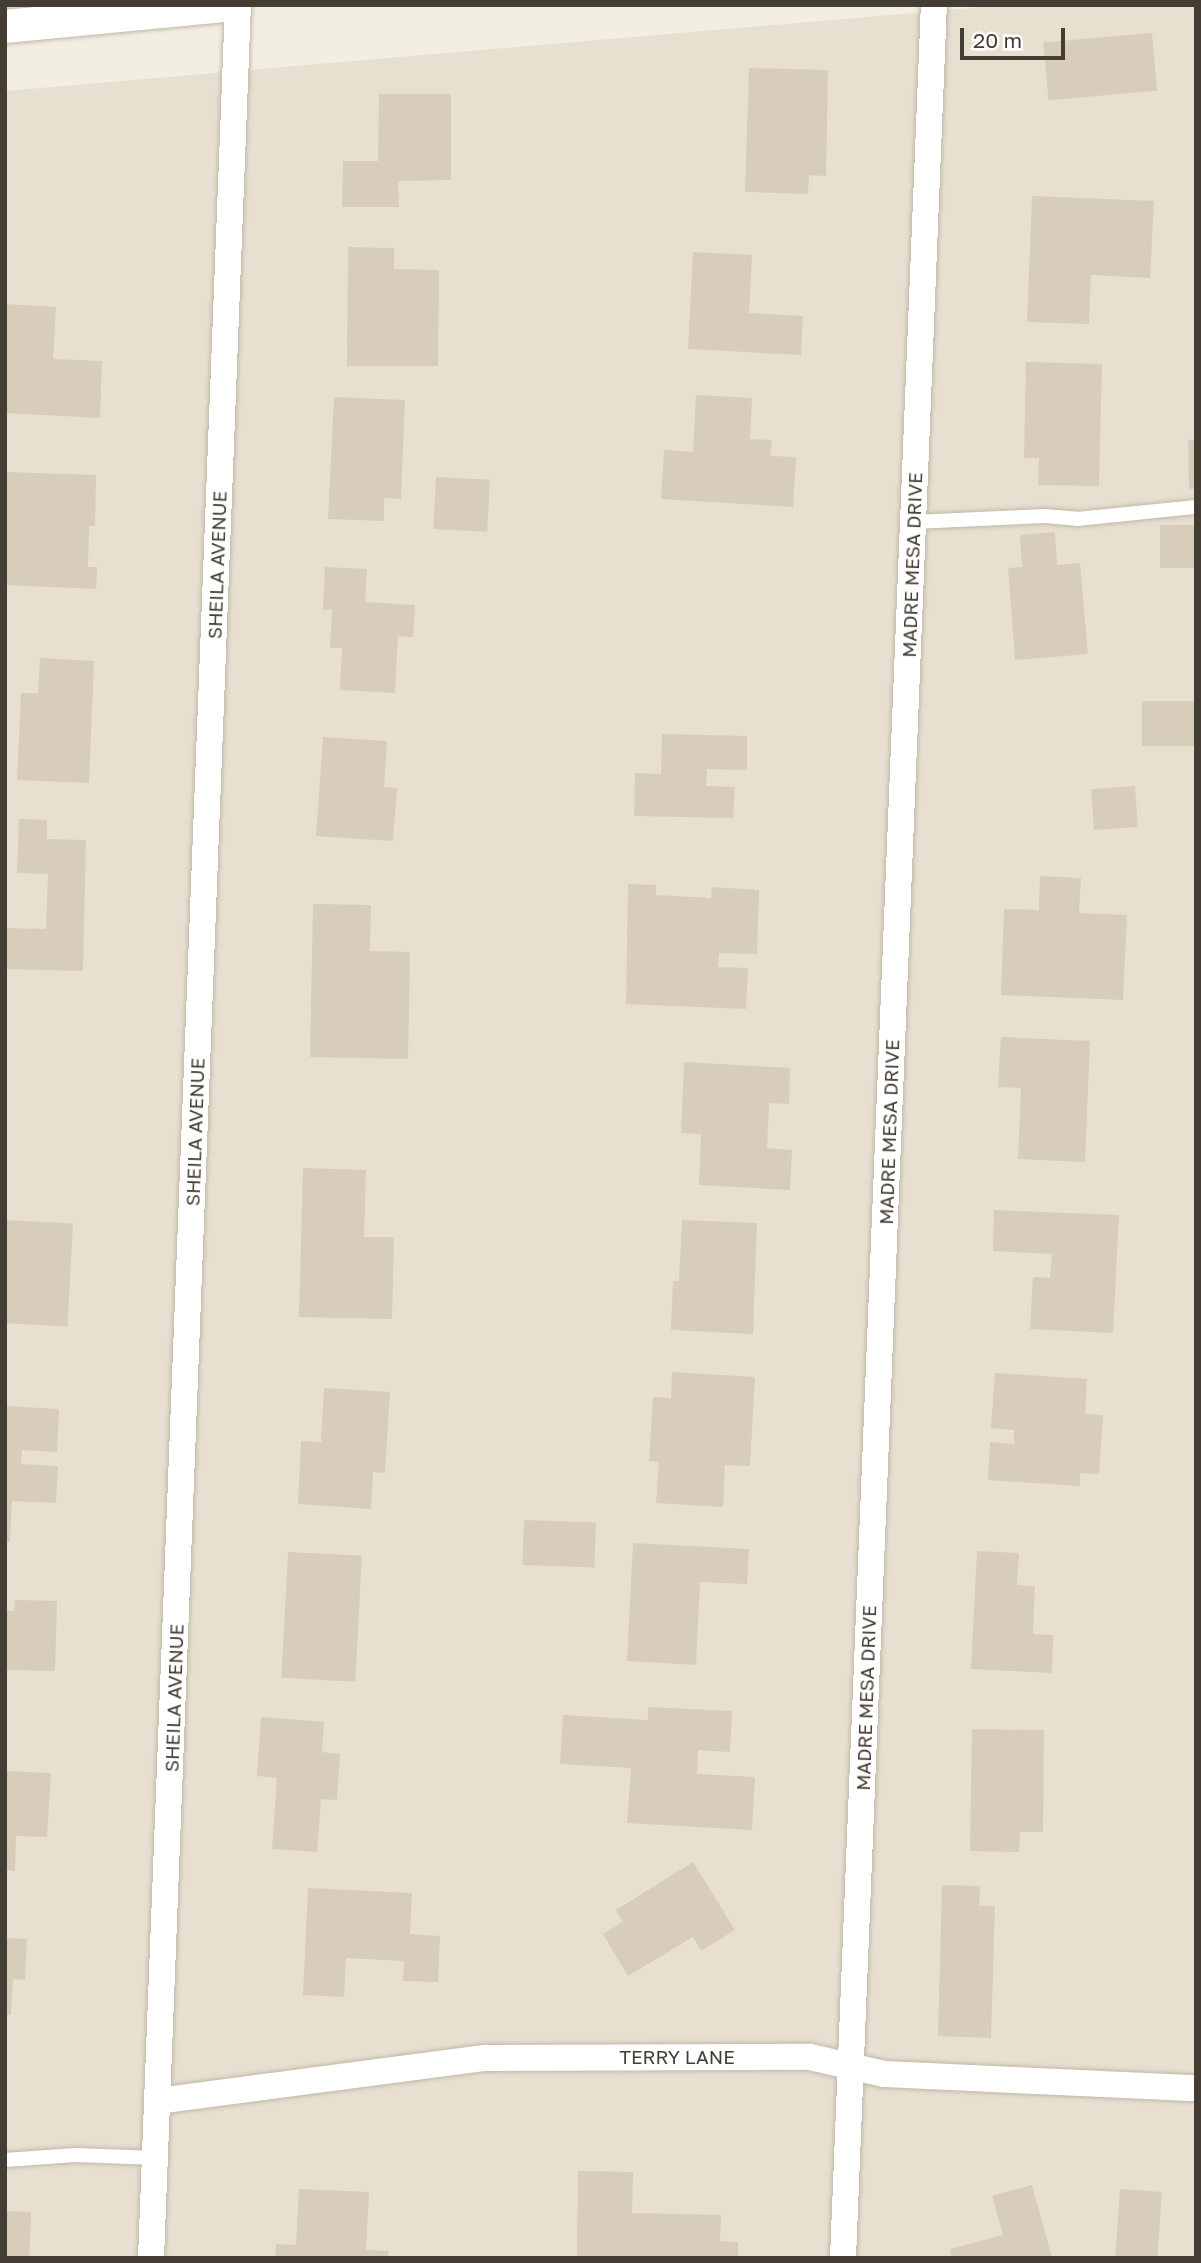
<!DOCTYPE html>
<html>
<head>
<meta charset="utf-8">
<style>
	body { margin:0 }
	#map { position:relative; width:1201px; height:2263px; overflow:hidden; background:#f2eee2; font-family:"Golos Text",sans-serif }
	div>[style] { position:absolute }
	.residential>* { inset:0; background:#e7e0d0 }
	.building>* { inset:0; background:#d8ccba; transform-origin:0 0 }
	.roads { filter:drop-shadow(0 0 2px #c1b8a8) drop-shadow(0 0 2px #c1b8a8) }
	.service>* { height:14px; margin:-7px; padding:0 7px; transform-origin:7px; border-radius:7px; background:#fff }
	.minor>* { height:26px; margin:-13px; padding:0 13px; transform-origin:13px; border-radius:13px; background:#fff }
	.tertiary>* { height:33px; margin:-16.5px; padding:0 16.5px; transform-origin:16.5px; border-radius:16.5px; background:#fff }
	span { translate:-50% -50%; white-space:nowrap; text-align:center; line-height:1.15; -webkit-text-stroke:6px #fff; paint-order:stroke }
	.street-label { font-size:19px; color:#443d33 }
	.frame { position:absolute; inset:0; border:7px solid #443d33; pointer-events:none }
	.scale { position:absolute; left:960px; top:28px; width:105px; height:32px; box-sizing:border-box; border:4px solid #443d33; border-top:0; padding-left:9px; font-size:21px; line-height:24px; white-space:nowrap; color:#443d33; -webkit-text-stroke:5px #fff; paint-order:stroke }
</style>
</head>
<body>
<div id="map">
	<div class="residential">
		<div style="clip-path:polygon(1006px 5px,1196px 5px,1196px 2258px,5px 2258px,5px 91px)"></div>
	</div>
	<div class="building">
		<div style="left:1152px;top:33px;width:58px;height:109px;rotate:85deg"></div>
		<div style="clip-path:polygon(749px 68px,828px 70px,826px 176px,809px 175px,808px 194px,745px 192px)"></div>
		<div style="clip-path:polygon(379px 94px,451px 94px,451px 180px,398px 181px,399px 207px,342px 207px,343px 161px,378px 161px)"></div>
		<div style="clip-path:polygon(1032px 196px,1154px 201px,1150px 278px,1091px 275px,1089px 324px,1027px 322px)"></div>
		<div style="clip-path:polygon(348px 247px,394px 248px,394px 269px,439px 270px,438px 366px,347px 366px)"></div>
		<div style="clip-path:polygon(693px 252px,752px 255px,749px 313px,803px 316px,801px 355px,688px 349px)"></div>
		<div style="clip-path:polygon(5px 304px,56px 307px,53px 359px,102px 361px,100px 418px,5px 413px)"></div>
		<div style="clip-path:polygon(1026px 362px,1102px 364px,1099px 486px,1038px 485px,1039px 458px,1024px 458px)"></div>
		<div style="clip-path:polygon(696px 395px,752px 398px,750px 439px,772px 440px,770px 456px,796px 457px,793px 507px,661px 499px,664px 450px,693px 452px)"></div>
		<div style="clip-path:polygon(334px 397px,405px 400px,401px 499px,384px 498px,384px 521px,328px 519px)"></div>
		<div style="clip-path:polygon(1196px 439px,1196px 489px,1189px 489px,1188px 440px)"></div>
		<div style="clip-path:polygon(5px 472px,96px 475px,95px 526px,89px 526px,88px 567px,97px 567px,96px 589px,5px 585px)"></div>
		<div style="left:436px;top:477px;width:54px;height:52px;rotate:3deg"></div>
		<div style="left:1196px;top:525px;width:43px;height:36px;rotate:90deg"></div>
		<div style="clip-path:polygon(1055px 532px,1057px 565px,1080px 563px,1088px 654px,1015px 660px,1008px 568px,1022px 567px,1020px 535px)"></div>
		<div style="clip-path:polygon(325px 567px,367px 569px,365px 602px,415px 605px,413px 637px,398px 636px,395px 693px,340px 690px,342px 648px,330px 648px,332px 610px,323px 610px)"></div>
		<div style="clip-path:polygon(40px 658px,94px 661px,89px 783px,17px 780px,21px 693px,38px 693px)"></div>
		<div style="left:1142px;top:701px;width:54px;height:45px"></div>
		<div style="clip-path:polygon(662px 734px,747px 736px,747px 770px,707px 769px,706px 786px,735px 787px,733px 818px,634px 816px,635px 773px,661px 774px)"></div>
		<div style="clip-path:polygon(323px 737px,387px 741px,384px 787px,397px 788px,393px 841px,316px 836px)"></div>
		<div style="left:1135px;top:786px;width:41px;height:44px;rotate:86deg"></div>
		<div style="clip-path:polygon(19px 819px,47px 820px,47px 839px,86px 840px,83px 971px,5px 969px,5px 928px,46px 929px,48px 874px,17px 873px)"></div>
		<div style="clip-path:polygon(1040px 876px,1081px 878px,1079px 913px,1127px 915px,1123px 1000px,1001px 995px,1004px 909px,1039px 910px)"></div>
		<div style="clip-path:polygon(628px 884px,656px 885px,656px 895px,711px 898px,712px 887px,759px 890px,757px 954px,719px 953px,718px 967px,748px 968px,746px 1009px,626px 1004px)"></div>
		<div style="clip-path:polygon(313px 904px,371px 905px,370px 951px,410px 952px,408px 1059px,310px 1057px)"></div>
		<div style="clip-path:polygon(1001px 1037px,1090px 1041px,1085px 1162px,1018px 1159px,1021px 1088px,998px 1087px)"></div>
		<div style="clip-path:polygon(684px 1062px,790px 1068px,789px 1104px,769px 1103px,767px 1148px,792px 1150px,790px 1190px,699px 1185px,701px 1134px,681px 1133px)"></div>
		<div style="clip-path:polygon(303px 1168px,366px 1170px,364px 1237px,394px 1237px,392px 1319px,299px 1317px)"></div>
		<div style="clip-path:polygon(994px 1210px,1119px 1215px,1113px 1333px,1030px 1329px,1033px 1277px,1050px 1278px,1052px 1254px,993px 1251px)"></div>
		<div style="left:5px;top:1220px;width:68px;height:103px;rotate:3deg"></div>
		<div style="clip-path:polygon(682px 1220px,757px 1223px,753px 1334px,671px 1330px,673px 1281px,679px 1281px)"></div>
		<div style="clip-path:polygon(672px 1372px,755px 1377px,750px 1466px,725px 1465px,723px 1507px,656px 1503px,659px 1462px,649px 1461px,653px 1397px,671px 1398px)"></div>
		<div style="clip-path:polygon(995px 1373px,1087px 1379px,1085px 1414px,1103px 1415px,1099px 1474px,1080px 1473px,1080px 1486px,988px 1480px,990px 1442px,1014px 1444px,1014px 1430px,991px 1428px)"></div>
		<div style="clip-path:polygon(324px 1388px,390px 1392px,385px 1473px,373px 1472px,371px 1509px,298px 1504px,301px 1441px,321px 1442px)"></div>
		<div style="clip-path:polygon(5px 1406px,59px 1409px,57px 1452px,22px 1450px,21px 1464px,58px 1466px,56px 1503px,12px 1501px,10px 1542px,5px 1542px)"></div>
		<div style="left:524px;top:1520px;width:72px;height:45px;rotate:2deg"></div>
		<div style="clip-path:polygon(633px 1543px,749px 1549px,747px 1584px,700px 1582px,696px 1665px,627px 1661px)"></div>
		<div style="clip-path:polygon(977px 1551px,1019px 1553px,1017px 1585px,1035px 1586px,1033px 1634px,1053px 1635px,1052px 1673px,971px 1669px)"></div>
		<div style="left:288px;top:1552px;width:74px;height:126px;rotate:3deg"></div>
		<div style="clip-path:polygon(15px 1600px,57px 1601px,55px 1671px,5px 1670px,5px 1611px,14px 1611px)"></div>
		<div style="clip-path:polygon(648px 1707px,732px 1711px,730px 1752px,698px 1750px,697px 1774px,755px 1777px,752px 1830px,627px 1823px,631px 1768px,560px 1764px,563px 1715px,648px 1720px)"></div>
		<div style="clip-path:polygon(261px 1717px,324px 1722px,322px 1752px,340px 1754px,337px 1800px,321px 1799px,317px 1852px,272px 1849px,277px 1778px,257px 1776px)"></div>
		<div style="clip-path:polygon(972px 1729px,1044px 1730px,1043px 1832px,1020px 1832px,1019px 1852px,970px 1851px)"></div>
		<div style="clip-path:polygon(5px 1771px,51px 1773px,47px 1837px,16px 1836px,15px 1871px,5px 1870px)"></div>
		<div style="clip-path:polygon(693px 1862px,735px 1930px,701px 1951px,693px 1937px,628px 1976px,603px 1934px,623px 1922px,616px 1910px)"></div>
		<div style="clip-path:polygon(942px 1885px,980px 1886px,979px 1906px,995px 1906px,991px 2038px,938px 2036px)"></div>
		<div style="clip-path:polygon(308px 1888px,412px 1893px,410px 1934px,440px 1936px,438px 1982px,403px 1981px,404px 1961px,346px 1958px,344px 1997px,303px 1995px)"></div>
		<div style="clip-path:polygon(5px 1938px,27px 1939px,25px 1980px,13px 1979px,11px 2015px,5px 2015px)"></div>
		<div style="clip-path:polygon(578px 2171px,633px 2172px,632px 2213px,721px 2215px,720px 2241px,738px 2242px,738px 2258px,577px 2258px)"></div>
		<div style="clip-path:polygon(1032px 2185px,1052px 2258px,952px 2258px,950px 2249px,1003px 2235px,992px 2196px)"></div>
		<div style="clip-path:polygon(299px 2189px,369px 2192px,366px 2250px,389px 2251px,388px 2258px,275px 2258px,276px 2244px,296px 2245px)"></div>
		<div style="left:1120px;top:2189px;width:42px;height:69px;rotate:4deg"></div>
		<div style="left:5px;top:2211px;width:26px;height:47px;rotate:2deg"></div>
	</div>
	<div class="roads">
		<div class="service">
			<div style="left:913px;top:522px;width:132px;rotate:-2.6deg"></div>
			<div style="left:1045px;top:516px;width:32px;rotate:5deg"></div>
			<div style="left:1077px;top:519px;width:120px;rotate:-5.8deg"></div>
			<div style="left:5px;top:2160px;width:71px;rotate:-4deg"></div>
			<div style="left:76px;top:2155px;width:80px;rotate:2.1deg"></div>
		</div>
		<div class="minor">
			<div style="left:158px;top:2101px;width:330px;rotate:-7.5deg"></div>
			<div style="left:485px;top:2058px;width:325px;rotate:-0.2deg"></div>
			<div style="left:810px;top:2057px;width:76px;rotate:12.9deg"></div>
			<div style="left:884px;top:2074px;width:312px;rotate:2.6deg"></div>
			<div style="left:151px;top:2258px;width:2255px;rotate:-87.79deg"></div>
			<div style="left:843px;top:2258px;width:2255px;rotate:-87.69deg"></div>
		</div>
		<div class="tertiary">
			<div style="left:5px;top:26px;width:221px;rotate:-5.5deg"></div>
		</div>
	</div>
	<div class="street-label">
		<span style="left:217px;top:565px;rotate:-88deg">SHEILA AVENUE</span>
		<span style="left:912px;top:565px;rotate:-88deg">MADRE MESA DRIVE</span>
		<span style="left:195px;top:1132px;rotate:-88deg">SHEILA AVENUE</span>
		<span style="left:889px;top:1132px;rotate:-88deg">MADRE MESA DRIVE</span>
		<span style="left:174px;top:1698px;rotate:-88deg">SHEILA AVENUE</span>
		<span style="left:866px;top:1698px;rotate:-88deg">MADRE MESA DRIVE</span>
		<span style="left:677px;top:2057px">TERRY LANE</span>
	</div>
	<div class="frame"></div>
	<div class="scale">20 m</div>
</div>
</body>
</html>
